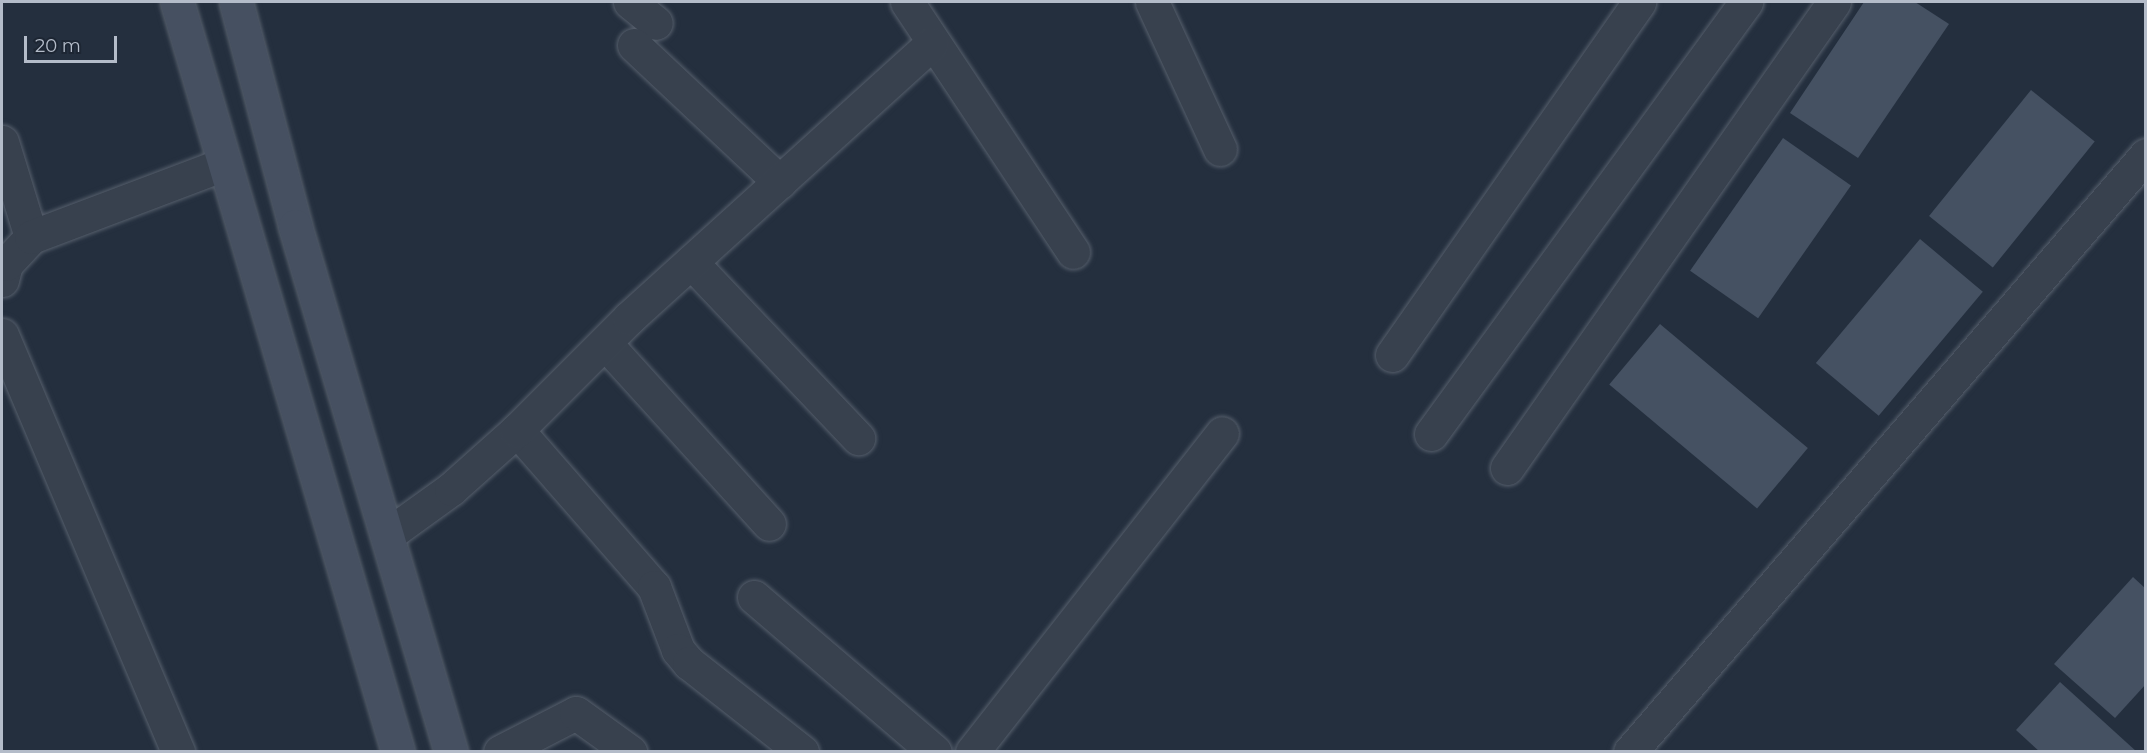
<!DOCTYPE html>
<html>
<head>
<meta charset="utf-8">
<style>
	body { margin:0 }
	#map { position:relative; width:2147px; height:753px; overflow:hidden; background:#242f3e; font-family:Montserrat,sans-serif }
	div>[style] { position:absolute }
	.building>* { inset:0; background:#455162; transform-origin:0 0 }
	.roads { filter:drop-shadow(0 0 2px #565f6c) drop-shadow(0 0 2px #565f6c) }
	.street>* { height:33px; margin:-16.5px; padding:0 16.5px; transform-origin:16.5px; border-radius:16.5px; background:#38414e }
	.secondary>* { height:33px; margin:-16.5px; padding:0 16.5px; transform-origin:16.5px; border-radius:16.5px; background:#465061 }
	span { translate:-50% -50%; white-space:nowrap; text-align:center; line-height:1.15; -webkit-text-stroke:4.5px #1d2633; paint-order:stroke }
	.frame { position:absolute; inset:0; border:3px solid #b4bcc9; pointer-events:none }
	.scale { position:absolute; left:24px; top:36px; width:93px; height:27px; box-sizing:border-box; border:3px solid #b4bcc9; border-top:0; padding-left:8px; font-size:18px; line-height:21px; white-space:nowrap; color:#b4bcc9; -webkit-text-stroke:4px #1d2633; paint-order:stroke }
</style>
</head>
<body>
<div id="map">
	<div class="building">
		<div style="clip-path:polygon(1864px 2px,1915px 2px,1949px 24px,1858px 158px,1790px 113px)"></div>
		<div style="left:2031px;top:90px;width:82px;height:162px;rotate:39deg"></div>
		<div style="left:1783px;top:138px;width:83px;height:162px;rotate:35deg"></div>
		<div style="left:1920px;top:239px;width:82px;height:162px;rotate:40deg"></div>
		<div style="left:1660px;top:324px;width:193px;height:79px;rotate:40deg"></div>
		<div style="clip-path:polygon(2133px 577px,2146px 589px,2146px 684px,2115px 718px,2054px 664px)"></div>
		<div style="clip-path:polygon(2060px 682px,2137px 752px,2040px 752px,2016px 730px)"></div>
	</div>
	<div class="roads">
		<div class="street">
			<div style="left:630px;top:2px;width:33px;rotate:39deg"></div>
			<div style="left:907px;top:2px;width:300px;rotate:56.4deg"></div>
			<div style="left:1152px;top:2px;width:162px;rotate:65.2deg"></div>
			<div style="left:634px;top:45px;width:200px;rotate:43.2deg"></div>
			<div style="left:2px;top:142px;width:99px;rotate:73deg"></div>
			<div style="left:691px;top:262px;width:243px;rotate:46.5deg"></div>
			<div style="left:2px;top:280px;width:16px;rotate:-76deg"></div>
			<div style="left:6px;top:264px;width:37px;rotate:-47deg"></div>
			<div style="left:31px;top:237px;width:206px;rotate:-20.7deg"></div>
			<div style="left:2px;top:335px;width:453px;rotate:67.1deg"></div>
			<div style="left:605px;top:343px;width:244px;rotate:47.8deg"></div>
			<div style="left:1392px;top:355px;width:431px;rotate:-55deg"></div>
			<div style="left:517px;top:430px;width:208px;rotate:48.9deg"></div>
			<div style="left:654px;top:587px;width:67px;rotate:69.1deg"></div>
			<div style="left:678px;top:650px;width:17px;rotate:50deg"></div>
			<div style="left:689px;top:663px;width:144px;rotate:38.2deg"></div>
			<div style="left:1431px;top:434px;width:535px;rotate:-53.9deg"></div>
			<div style="left:1507px;top:468px;width:569px;rotate:-54.94deg"></div>
			<div style="left:390px;top:533px;width:75px;rotate:-35.8deg"></div>
			<div style="left:451px;top:489px;width:89px;rotate:-41.8deg"></div>
			<div style="left:517px;top:430px;width:158px;rotate:-45deg"></div>
			<div style="left:629px;top:318px;width:408px;rotate:-42.2deg"></div>
			<div style="left:754px;top:597px;width:238px;rotate:40.6deg"></div>
			<div style="left:500px;top:752px;width:85px;rotate:-27.2deg"></div>
			<div style="left:576px;top:713px;width:67px;rotate:35.8deg"></div>
			<div style="left:972px;top:752px;width:405px;rotate:-51.9deg"></div>
			<div style="left:1630px;top:752px;width:789px;rotate:-49.16deg"></div>
		</div>
		<div class="secondary">
			<div style="left:177px;top:2px;width:782px;rotate:73.58deg"></div>
			<div style="left:236px;top:2px;width:232px;rotate:75.2deg"></div>
			<div style="left:295px;top:226px;width:549px;rotate:73.48deg"></div>
		</div>
	</div>
	<div class="frame"></div>
	<div class="scale">20 m</div>
</div>
</body>
</html>
